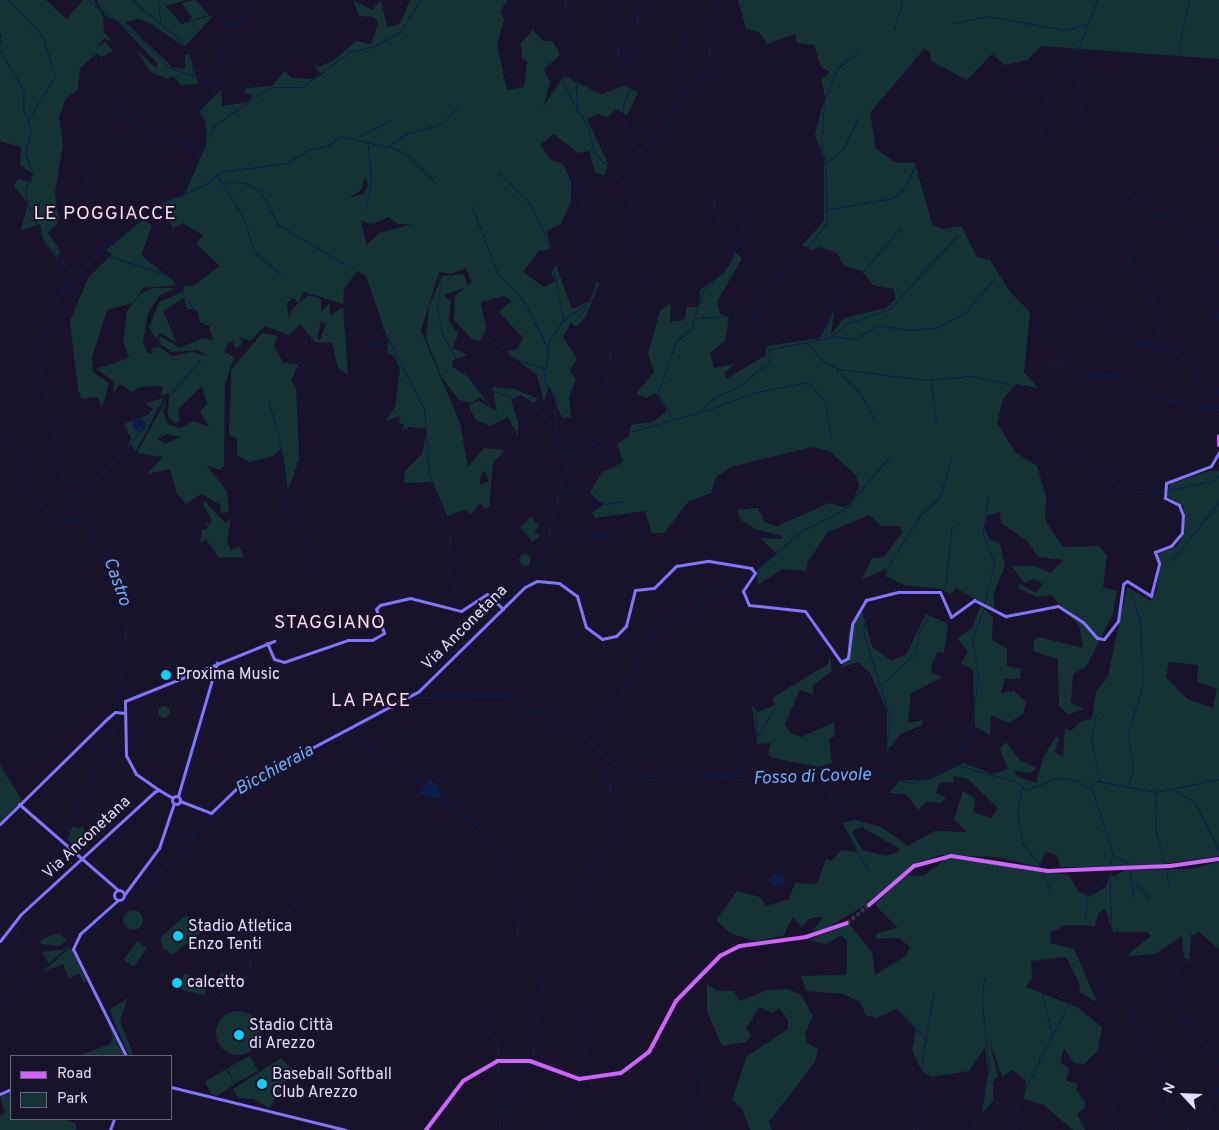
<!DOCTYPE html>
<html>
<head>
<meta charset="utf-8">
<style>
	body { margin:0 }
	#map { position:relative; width:1219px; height:1130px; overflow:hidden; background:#18122b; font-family:Overpass,sans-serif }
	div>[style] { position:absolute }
	.green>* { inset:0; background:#153335; transform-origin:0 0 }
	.round { border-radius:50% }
	.water>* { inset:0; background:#0c1d49 }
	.stream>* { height:1px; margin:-0.5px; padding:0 0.5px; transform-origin:0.5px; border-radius:0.5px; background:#0c1d49 }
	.primary-tunnel>* { height:4px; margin-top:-2px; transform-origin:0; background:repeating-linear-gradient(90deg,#36304b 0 4px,transparent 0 6px) }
	.secondary>* { height:3px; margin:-1.5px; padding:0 1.5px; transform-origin:1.5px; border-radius:1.5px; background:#8375fc }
	.secondary>.ring { margin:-1.5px; padding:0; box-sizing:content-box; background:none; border:3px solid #8375fc; border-radius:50% }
	.primary>* { height:4px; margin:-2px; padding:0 2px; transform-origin:2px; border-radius:2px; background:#d065fc }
	.dots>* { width:14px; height:14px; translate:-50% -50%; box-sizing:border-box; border:2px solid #18122b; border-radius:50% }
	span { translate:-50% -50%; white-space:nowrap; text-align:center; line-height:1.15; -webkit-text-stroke:4px #18122b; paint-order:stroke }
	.street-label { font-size:16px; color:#e3dcfe }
	.poi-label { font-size:16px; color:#e3dcfe }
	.left { translate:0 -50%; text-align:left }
	.water-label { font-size:18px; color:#6caefc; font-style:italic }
	.quarter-label { font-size:19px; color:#fedef0; letter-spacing:1px }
	.legend { position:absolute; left:10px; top:1055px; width:162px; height:65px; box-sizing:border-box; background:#18122b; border:1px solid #69637f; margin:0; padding:6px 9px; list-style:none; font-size:15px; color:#e3dcfe }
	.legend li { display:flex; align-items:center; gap:10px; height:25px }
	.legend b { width:25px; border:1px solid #69637f }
	.north { position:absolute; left:1159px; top:1070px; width:50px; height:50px; -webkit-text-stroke:4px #18122b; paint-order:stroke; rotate:295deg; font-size:14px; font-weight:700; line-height:20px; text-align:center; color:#e3dcfe }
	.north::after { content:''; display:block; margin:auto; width:18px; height:22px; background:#e3dcfe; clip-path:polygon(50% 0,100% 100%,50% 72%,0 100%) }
</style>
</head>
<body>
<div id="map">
	<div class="green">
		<div style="clip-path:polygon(0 0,46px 0,67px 19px,83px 0,94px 0,103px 16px,104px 32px,113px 42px,104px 38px,96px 49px,105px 42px,113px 51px,101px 57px,96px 54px,80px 68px,78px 90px,66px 98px,59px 117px,63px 144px,55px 192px,59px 221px,48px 233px,60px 251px,57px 259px,44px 243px,40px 224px,21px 231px,28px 203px,14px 187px,18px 179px,31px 182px,33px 174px,20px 165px,21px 147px,0 141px)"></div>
		<div style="clip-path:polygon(97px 0,186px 0,166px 6px,181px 24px,214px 15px,184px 47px,150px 23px,139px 19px,125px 22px,172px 67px,185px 69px,185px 55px,190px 55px,198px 84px,181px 85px,173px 76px,168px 79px,150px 72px,136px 49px,157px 69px,157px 63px,117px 21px,105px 16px)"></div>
		<div style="clip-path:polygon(195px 0,209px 15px,189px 21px,192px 18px,182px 3px)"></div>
		<div style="clip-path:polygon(evenodd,353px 0,372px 10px,381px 0,387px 27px,400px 24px,410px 0,508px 0,500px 11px,504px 19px,497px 45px,507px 90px,524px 87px,527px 61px,522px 58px,521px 43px,533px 30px,543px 41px,552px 41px,560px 55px,544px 69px,550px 82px,543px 107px,564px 76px,601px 94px,624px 86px,638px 92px,627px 116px,617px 109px,607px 117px,598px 114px,587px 119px,608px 164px,604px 176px,595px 172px,589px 151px,578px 153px,554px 134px,540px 145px,551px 160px,563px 164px,571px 181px,571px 202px,561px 224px,547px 231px,551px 249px,539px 251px,523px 272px,544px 287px,555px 281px,551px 272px,556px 265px,572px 309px,590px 301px,597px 281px,599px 285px,586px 316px,577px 327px,571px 323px,563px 337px,577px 359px,570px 370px,576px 379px,569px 397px,571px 417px,562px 418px,549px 386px,544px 402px,537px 375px,510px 355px,508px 351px,517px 349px,523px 338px,499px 312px,511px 301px,504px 296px,481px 302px,486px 329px,480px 341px,473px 340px,454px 320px,455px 295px,472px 283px,466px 268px,451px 274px,439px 272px,421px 331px,460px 423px,468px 467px,484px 448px,505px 450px,493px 463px,489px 507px,485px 509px,480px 503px,472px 514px,464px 510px,447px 516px,433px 482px,404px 483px,405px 471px,422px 454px,427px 429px,409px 427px,405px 431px,406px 427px,401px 433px,404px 424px,399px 423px,400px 416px,386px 421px,395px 406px,400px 369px,395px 357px,387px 353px,388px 340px,366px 276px,357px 271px,344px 289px,343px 304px,304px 292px,298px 303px,294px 298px,287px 303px,289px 319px,292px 309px,308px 295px,321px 299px,321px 312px,330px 303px,330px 316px,343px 307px,348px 375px,338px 368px,332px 343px,315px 342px,300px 324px,289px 335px,265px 326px,251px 341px,238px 337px,243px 342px,236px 349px,233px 341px,228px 343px,224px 352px,234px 357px,225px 385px,224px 466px,220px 470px,206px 465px,227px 491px,229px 512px,220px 513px,221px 505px,201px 494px,186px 504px,176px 492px,170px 469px,147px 474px,163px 457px,137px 453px,167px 398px,163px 412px,168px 425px,180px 428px,194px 421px,209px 427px,200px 412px,207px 404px,202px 386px,178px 409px,180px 421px,175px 423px,168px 416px,169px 393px,160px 396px,163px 386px,139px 387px,132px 392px,120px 384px,113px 394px,114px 381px,96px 369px,129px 358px,123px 341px,127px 311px,140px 294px,153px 288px,175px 288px,159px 296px,148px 313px,143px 343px,147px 352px,153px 354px,152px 348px,159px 347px,172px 356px,192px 352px,208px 356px,198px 350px,172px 352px,159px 343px,160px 336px,180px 348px,202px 338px,213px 340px,209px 326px,200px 322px,197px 310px,187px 309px,184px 298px,163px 311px,177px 343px,160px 333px,156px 339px,149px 327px,159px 302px,183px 292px,184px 286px,193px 286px,220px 266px,196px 244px,203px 235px,182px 223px,173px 228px,159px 204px,185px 194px,206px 145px,206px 122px,199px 112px,221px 90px,222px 106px,248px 102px,252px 96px,244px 92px,247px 88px,272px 86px,285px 71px,292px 78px,314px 79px,320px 73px,313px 63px,319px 67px,334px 60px,356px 41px,371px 44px,378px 23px,374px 17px,359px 16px,353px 0,365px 177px,368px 185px,364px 194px,349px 198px,361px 190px,365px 177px,353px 0,388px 217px,398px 224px,412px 224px,379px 233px,367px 245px,361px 221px,373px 224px,388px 217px,353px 0,321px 321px,326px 324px,320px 340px,317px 338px,321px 321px,353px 0,166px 434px,173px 436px,182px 436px,165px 444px,158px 439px,166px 434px,353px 0,485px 471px,489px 481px,480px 485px,481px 474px,485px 471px)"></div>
		<div style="clip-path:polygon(738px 0,1219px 0,1219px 59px,1042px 46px,1027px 60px,1005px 65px,992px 54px,967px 80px,931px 61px,930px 52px,924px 49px,870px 113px,876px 149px,894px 162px,915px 163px,932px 224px,943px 229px,961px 226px,977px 257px,990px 260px,1010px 292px,1030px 312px,1024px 372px,1038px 388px,1016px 384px,1003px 399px,997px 423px,1015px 452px,1037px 466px,1046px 496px,1045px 520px,1063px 547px,1099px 546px,1107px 555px,1103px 587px,1117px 591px,1113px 614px,1086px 667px,1073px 674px,1071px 703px,1084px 709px,1068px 714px,1059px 706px,1058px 659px,1033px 651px,1034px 640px,1039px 637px,1083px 648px,1079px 625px,1051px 595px,1037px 597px,1017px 588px,1020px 584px,1036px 593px,1043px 584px,1033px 579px,1024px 583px,1012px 566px,1035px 566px,1051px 573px,1063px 560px,1038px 557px,1027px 541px,1001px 523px,1000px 512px,988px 515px,984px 527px,989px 539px,1000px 544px,1005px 566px,993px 595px,995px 611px,956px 588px,950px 595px,942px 589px,904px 585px,885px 576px,886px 569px,862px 579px,872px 558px,884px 557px,902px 533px,900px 526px,882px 526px,869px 515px,828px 532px,807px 563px,807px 571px,782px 569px,758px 585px,757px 570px,777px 554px,760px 538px,782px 539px,782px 536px,755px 529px,741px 520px,737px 510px,758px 508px,765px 523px,777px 526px,829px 503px,843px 507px,850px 504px,859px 488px,856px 475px,829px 451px,812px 447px,731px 467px,716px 477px,711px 493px,688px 502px,664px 533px,652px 533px,645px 511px,595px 518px,592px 513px,603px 505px,590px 493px,601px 473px,623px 462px,617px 444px,629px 436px,631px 425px,653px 422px,667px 411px,656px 393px,646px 398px,636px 394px,654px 372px,648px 354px,660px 311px,671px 303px,670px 322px,684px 320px,687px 307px,699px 307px,700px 290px,724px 273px,735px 253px,742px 258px,717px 302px,720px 314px,729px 317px,725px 341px,710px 353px,714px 368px,735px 364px,724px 373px,726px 379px,765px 356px,767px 346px,820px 338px,834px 312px,831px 334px,844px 318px,886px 308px,896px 299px,893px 289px,873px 285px,862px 271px,844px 266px,837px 253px,820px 247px,811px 250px,802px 245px,824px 221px,824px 159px,815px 135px,825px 96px,821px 80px,830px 72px,821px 67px,814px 45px,797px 43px,795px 34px,767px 44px,759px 32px,746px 29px)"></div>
		<div style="clip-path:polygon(144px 219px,152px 226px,141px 255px,178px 285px,143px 288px,133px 303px,107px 310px,92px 358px,93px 372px,109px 383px,102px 408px,98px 397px,82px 399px,78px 390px,70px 321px,88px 278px,112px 254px,106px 250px)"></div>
		<div style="clip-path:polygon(464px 274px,468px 287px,443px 295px,451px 301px,449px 320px,458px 334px,453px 348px,467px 355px,453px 360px,452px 366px,467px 376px,492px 408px,480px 397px,471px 403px,459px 400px,442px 378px,426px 338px,429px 307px,442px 276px)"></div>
		<div style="clip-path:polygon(262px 333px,278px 336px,274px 345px,283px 363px,298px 364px,291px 381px,296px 388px,299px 459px,288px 491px,282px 448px,273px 456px,249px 462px,237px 455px,237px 438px,229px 435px,231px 370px)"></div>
		<div style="clip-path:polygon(492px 387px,515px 389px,538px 399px,534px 403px,520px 395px,511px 400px,518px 422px,518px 436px,508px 417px,490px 426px,475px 419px,468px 405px,479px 401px,497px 411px)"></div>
		<div style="clip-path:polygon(164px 398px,136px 451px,132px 445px,127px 447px,131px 438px,124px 424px,148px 415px,153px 409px,145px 403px)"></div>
		<div style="clip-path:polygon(evenodd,1210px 471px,1219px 471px,1219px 856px,1147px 866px,1060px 867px,1057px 855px,1045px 852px,1039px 867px,997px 857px,940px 855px,915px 863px,867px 904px,825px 929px,812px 931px,824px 917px,810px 918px,802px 927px,793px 917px,783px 936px,755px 941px,731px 934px,716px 920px,737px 891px,760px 897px,766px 906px,789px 899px,795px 883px,817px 884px,826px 859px,832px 861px,841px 850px,857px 852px,843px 823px,855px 820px,881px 827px,908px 846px,935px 831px,967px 832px,954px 819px,963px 791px,975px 798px,973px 812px,991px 818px,998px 808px,968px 779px,953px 776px,954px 782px,939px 783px,936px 793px,946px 798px,941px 803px,927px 801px,918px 810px,906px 794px,889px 793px,901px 780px,928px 780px,964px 763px,992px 774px,1008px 769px,1000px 749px,1006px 742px,1020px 760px,1036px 768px,1031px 773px,1014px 771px,1018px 777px,1036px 783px,1044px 756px,1056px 736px,1060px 739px,1054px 752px,1063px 757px,1065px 728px,1071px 731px,1081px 721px,1092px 719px,1096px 692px,1108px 676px,1127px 587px,1150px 601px,1157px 589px,1159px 554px,1176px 547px,1185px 533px,1184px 507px,1167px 496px,1170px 484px,1210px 471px,1169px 662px,1198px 665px,1197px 682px,1217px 688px,1213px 708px,1187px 699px,1166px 677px,1169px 662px,1210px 471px,862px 827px,900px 849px,898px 852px,886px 856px,862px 850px,853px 834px,853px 830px,862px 827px)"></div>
		<div style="clip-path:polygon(205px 501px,225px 523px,231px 518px,227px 542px,231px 551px,239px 546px,244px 557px,219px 558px,206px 539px,200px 543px,202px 530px,208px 528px,205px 522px,210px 525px,212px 520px,203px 505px)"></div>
		<div style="clip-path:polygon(531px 517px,539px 526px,534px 531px,539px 536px,533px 542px,520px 527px)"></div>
		<div class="round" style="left:519px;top:554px;width:12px;height:12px"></div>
		<div style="clip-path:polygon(981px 605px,993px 617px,992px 640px,1007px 648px,1007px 666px,1021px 669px,1020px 679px,1005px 679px,1001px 693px,1014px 691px,1026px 702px,1023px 714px,1009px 723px,991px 715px,990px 735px,975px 726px,973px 670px,961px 663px,968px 652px,958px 638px,972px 628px)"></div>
		<div style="clip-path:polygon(862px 610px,872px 647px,891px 660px,906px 655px,926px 614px,948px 624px,944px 653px,938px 652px,931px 666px,932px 673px,942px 677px,911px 693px,908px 723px,923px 720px,921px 726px,901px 733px,887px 751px,887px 710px,870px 673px,858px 662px,840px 668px,849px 658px,848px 633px)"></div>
		<div style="clip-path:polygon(830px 656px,832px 671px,812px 686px,814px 695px,800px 690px,785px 724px,791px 734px,802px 737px,834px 722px,835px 736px,829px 739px,832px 763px,819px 767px,773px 758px,768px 754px,771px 743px,757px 744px,752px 706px,758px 712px,775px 705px,772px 698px,828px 664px)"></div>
		<div class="round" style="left:158px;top:706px;width:12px;height:12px"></div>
		<div style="clip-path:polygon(0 765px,22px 800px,0 823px)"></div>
		<div style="clip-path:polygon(82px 825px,86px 835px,78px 850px,67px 839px,73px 826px,80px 829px)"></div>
		<div style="clip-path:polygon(947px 858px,1069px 875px,1078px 891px,1089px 897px,1106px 887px,1110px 874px,1114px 877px,1124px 870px,1191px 869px,1219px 862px,1219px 949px,1199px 932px,1192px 936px,1189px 961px,1184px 958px,1182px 936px,1155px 954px,1131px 956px,1127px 955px,1151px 936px,1147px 932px,1113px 932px,1105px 909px,1098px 914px,1095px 926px,1067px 925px,1051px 932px,1050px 943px,1074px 949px,1097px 1002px,1079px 992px,1080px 985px,1066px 957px,1031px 961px,1032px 978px,1026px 987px,1077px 1007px,1102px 1027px,1098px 1050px,1084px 1064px,1074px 1063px,1064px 1048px,1060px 1062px,1069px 1069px,1066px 1081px,1078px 1083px,1076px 1090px,1085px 1101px,1085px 1108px,1077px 1114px,1085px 1130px,1073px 1130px,1044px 1105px,1024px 1099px,1026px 1081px,1012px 1070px,1002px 1077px,989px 1039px,998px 1076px,993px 1082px,993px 1101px,982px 1113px,988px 1073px,985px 1047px,969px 1071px,931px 1077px,922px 1071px,912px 1051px,916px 1030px,897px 1009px,876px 1018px,866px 1015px,860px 1002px,844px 994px,806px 991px,801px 976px,845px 975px,847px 970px,847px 941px,841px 935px,826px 944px,808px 940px,849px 924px,872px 952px,875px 975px,907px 955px,910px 947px,899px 938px,875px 939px,877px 933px,898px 928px,875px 905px,904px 875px,923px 876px)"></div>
		<div class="round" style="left:123px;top:910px;width:20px;height:20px"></div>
		<div style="clip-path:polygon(186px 915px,197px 923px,200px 933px,172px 955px,163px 948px,160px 938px)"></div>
		<div style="clip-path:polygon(59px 933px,67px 941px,59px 946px,41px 944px,40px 940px)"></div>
		<div style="left:137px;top:941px;width:12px;height:23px;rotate:35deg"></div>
		<div style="clip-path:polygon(68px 947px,49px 964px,42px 952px,61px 950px)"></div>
		<div style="clip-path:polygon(70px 947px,87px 982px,84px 983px,79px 973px,69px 978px,63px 964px,44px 971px)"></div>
		<div class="round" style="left:218px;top:971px;width:18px;height:18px"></div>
		<div style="left:184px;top:974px;width:25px;height:16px;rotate:14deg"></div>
		<div style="clip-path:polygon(707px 984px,717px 991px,734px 991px,739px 1001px,768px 990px,788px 989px,801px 995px,813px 1016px,805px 1033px,807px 1043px,818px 1049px,815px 1062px,769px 1122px,772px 1130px,750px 1130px,742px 1109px,732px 1100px,747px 1056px,788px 1029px,788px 1020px,779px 1008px,772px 1013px,759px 1007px,746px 1029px,751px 1035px,746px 1042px,722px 1046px,707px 1011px)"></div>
		<div style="clip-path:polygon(128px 998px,120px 1021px,134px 1056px,129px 1056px,109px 1010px)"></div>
		<div class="round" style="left:216px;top:1011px;width:44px;height:44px"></div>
		<div style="clip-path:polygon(102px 1012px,124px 1056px,78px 1056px,110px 1044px,113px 1037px)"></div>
		<div style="left:250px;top:1056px;width:17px;height:26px;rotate:62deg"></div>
		<div style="clip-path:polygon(281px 1058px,294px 1072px,269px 1108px,254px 1099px,238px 1098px,233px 1089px)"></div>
		<div style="clip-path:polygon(226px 1069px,235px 1084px,217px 1096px,211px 1094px,205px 1082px)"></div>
		<div style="clip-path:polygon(11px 1091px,11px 1119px,65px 1119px,76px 1124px,76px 1130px,0 1130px,0 1116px,5px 1114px,0 1097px)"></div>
	</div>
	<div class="water">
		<div class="round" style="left:132px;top:418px;width:14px;height:14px"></div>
		<div style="clip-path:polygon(430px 778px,439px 788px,440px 799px,418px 794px)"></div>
		<div class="round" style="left:771px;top:873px;width:14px;height:14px"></div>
	</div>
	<div class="stream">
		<div style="left:8px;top:0;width:49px;rotate:45.8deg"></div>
		<div style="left:42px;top:35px;width:43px;rotate:72.4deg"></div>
		<div style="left:55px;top:76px;width:52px;rotate:121.5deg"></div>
		<div style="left:88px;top:0;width:64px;rotate:36.2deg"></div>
		<div style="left:140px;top:38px;width:40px;rotate:46deg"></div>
		<div style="left:168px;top:67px;width:51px;rotate:19.5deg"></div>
		<div style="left:132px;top:0;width:62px;rotate:39.8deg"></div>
		<div style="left:180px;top:40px;width:25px;rotate:61deg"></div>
		<div style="left:192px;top:62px;width:16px;rotate:90deg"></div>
		<div style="left:158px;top:0;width:20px;rotate:84deg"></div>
		<div style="left:201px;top:0;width:41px;rotate:43deg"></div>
		<div style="left:238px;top:0;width:21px;rotate:82deg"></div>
		<div style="left:565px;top:0;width:84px;rotate:91.4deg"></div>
		<div style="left:563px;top:84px;width:50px;rotate:59.8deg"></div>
		<div style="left:588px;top:127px;width:26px;rotate:77deg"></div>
		<div style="left:594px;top:152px;width:48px;rotate:46.7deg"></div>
		<div style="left:611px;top:0;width:26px;rotate:92deg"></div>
		<div style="left:610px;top:26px;width:66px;rotate:73.2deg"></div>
		<div style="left:629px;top:89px;width:20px;rotate:110deg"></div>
		<div style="left:622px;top:108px;width:32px;rotate:79deg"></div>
		<div style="left:628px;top:139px;width:17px;rotate:50deg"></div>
		<div style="left:954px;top:23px;width:34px;rotate:-12deg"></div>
		<div style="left:987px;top:16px;width:79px;rotate:10.2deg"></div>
		<div style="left:1065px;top:30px;width:22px;rotate:-16deg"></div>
		<div style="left:894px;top:28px;width:29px;rotate:-72deg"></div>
		<div style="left:0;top:33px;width:11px;rotate:90deg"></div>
		<div style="left:0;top:51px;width:47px;rotate:59deg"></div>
		<div style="left:24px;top:91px;width:18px;rotate:93deg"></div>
		<div style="left:23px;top:109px;width:23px;rotate:70deg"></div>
		<div style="left:31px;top:131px;width:23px;rotate:105deg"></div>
		<div style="left:25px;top:153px;width:20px;rotate:70deg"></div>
		<div style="left:32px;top:172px;width:20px;rotate:110deg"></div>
		<div style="left:25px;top:191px;width:14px;rotate:78deg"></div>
		<div style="left:28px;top:205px;width:39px;rotate:66deg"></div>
		<div style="left:44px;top:241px;width:40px;rotate:49deg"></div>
		<div style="left:70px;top:271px;width:24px;rotate:114deg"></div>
		<div style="left:1078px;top:51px;width:22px;rotate:95deg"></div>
		<div style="left:1076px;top:73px;width:54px;rotate:81.4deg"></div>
		<div style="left:1178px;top:52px;width:53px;rotate:-78.1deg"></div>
		<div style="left:575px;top:58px;width:54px;rotate:87.9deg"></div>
		<div style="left:624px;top:63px;width:18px;rotate:-63deg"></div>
		<div style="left:632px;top:47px;width:48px;rotate:-79.2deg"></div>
		<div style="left:683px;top:94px;width:24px;rotate:-42deg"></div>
		<div style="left:701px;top:78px;width:27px;rotate:-70deg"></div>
		<div style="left:710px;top:53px;width:17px;rotate:-103deg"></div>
		<div style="left:706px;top:36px;width:39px;rotate:-66deg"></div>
		<div style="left:1015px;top:95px;width:31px;rotate:-9deg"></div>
		<div style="left:110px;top:104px;width:42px;rotate:35.2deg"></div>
		<div style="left:144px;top:128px;width:25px;rotate:29deg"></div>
		<div style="left:166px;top:140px;width:18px;rotate:9deg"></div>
		<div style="left:184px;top:143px;width:18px;rotate:41deg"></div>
		<div style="left:359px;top:137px;width:36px;rotate:-28deg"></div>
		<div style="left:205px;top:142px;width:18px;rotate:-61deg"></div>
		<div style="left:214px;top:126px;width:55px;rotate:-35.4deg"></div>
		<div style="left:259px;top:94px;width:16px;rotate:-27deg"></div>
		<div style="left:273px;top:87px;width:29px"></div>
		<div style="left:302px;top:87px;width:59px;rotate:-36.7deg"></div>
		<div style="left:349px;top:52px;width:24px;rotate:-12deg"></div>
		<div style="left:372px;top:47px;width:32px;rotate:-28deg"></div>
		<div style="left:400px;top:32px;width:38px;rotate:-58deg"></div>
		<div style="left:1040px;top:142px;width:52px;rotate:-82.3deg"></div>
		<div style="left:1047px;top:90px;width:30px;rotate:-41deg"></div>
		<div style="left:1070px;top:70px;width:75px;rotate:-68.9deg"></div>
		<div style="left:1206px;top:145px;width:17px;rotate:40deg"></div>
		<div style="left:391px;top:147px;width:15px;rotate:23deg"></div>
		<div style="left:405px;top:153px;width:40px;rotate:44deg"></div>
		<div style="left:83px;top:157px;width:44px;rotate:83.5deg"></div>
		<div style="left:88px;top:201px;width:47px;rotate:62.4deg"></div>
		<div style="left:826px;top:164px;width:25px;rotate:-43deg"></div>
		<div style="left:844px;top:147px;width:34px;rotate:-64deg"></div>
		<div style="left:498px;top:172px;width:43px;rotate:44.1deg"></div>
		<div style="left:529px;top:202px;width:40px;rotate:63.4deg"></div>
		<div style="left:547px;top:238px;width:83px;rotate:78.8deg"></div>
		<div style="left:217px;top:175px;width:49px;rotate:58.2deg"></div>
		<div style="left:243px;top:217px;width:36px;rotate:72deg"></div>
		<div style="left:254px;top:251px;width:37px;rotate:41deg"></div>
		<div style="left:708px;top:178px;width:53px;rotate:77deg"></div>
		<div style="left:720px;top:230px;width:21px;rotate:49deg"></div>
		<div style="left:223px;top:182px;width:21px;rotate:3deg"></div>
		<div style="left:244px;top:183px;width:17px;rotate:24deg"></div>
		<div style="left:260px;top:190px;width:38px;rotate:63deg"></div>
		<div style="left:277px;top:224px;width:80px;rotate:30.7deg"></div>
		<div style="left:1124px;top:190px;width:31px;rotate:37deg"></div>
		<div style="left:1149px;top:209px;width:77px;rotate:25.2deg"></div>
		<div style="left:180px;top:196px;width:68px;rotate:-66.5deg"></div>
		<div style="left:207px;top:134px;width:30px;rotate:-104deg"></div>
		<div style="left:200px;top:105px;width:21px;rotate:-45deg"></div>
		<div style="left:215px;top:90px;width:61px;rotate:-75.7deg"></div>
		<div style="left:230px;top:31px;width:40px;rotate:-50deg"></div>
		<div style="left:472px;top:207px;width:70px;rotate:69deg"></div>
		<div style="left:497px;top:272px;width:38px;rotate:47deg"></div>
		<div style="left:523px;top:300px;width:55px;rotate:63deg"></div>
		<div style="left:365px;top:208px;width:28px;rotate:-77deg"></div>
		<div style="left:371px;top:181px;width:38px;rotate:-95deg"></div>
		<div style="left:825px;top:210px;width:69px;rotate:-10deg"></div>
		<div style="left:893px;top:198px;width:16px;rotate:-43deg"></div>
		<div style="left:905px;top:187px;width:26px;rotate:-65deg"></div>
		<div style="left:1113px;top:237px;width:17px;rotate:40deg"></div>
		<div style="left:1126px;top:248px;width:32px;rotate:70deg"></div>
		<div style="left:1137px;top:278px;width:27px;rotate:51deg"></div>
		<div style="left:1154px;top:299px;width:35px;rotate:83deg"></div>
		<div style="left:1158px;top:334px;width:15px;rotate:58deg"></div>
		<div style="left:97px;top:252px;width:77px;rotate:18.2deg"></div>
		<div style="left:170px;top:276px;width:43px;rotate:54.5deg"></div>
		<div style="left:1198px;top:276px;width:46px;rotate:62.9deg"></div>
		<div style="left:441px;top:281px;width:25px;rotate:99deg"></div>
		<div style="left:437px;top:306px;width:27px;rotate:80deg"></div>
		<div style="left:442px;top:333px;width:43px;rotate:61.1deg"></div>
		<div style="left:463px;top:371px;width:20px;rotate:45deg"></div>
		<div style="left:477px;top:385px;width:61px;rotate:20.2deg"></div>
		<div style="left:534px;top:406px;width:28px;rotate:46deg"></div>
		<div style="left:1072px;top:301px;width:86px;rotate:30.7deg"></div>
		<div style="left:1146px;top:345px;width:29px;rotate:10deg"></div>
		<div style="left:1175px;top:350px;width:45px;rotate:49.5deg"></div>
		<div style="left:1204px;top:384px;width:17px;rotate:28deg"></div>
		<div style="left:696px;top:318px;width:34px;rotate:-3deg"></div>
		<div style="left:377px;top:319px;width:101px;rotate:62.2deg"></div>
		<div style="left:424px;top:408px;width:66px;rotate:85.7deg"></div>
		<div style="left:429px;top:474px;width:69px;rotate:72.3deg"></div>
		<div style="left:450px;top:540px;width:24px;rotate:95deg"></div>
		<div style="left:448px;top:564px;width:45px;rotate:76deg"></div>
		<div style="left:483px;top:334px;width:41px;rotate:38deg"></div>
		<div style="left:515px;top:359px;width:33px;rotate:18deg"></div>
		<div style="left:833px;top:336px;width:22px;rotate:8deg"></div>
		<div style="left:855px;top:339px;width:27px;rotate:-31deg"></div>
		<div style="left:878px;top:325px;width:29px;rotate:10deg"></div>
		<div style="left:907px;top:330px;width:29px;rotate:-4deg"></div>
		<div style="left:936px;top:328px;width:34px;rotate:-28deg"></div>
		<div style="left:966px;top:312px;width:42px;rotate:-49.8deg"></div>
		<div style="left:816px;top:340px;width:46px;rotate:-61.2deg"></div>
		<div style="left:838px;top:300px;width:95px;rotate:-49.3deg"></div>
		<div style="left:365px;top:341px;width:27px;rotate:22deg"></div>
		<div style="left:806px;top:342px;width:27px;rotate:48deg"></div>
		<div style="left:824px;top:362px;width:17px;rotate:25deg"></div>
		<div style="left:839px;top:369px;width:86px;rotate:7.4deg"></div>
		<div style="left:924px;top:380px;width:49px;rotate:-4.7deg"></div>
		<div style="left:973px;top:376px;width:35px;rotate:13deg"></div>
		<div style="left:770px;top:349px;width:59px;rotate:-10.7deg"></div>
		<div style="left:828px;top:338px;width:23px;rotate:-38deg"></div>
		<div style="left:846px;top:324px;width:46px;rotate:-19.2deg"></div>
		<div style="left:889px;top:309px;width:101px;rotate:-47deg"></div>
		<div style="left:1047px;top:362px;width:18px"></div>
		<div style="left:1065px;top:362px;width:20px;rotate:33deg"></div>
		<div style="left:1082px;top:373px;width:32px;rotate:5deg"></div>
		<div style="left:1114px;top:376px;width:47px;rotate:26.6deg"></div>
		<div style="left:1156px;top:397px;width:64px;rotate:10.8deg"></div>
		<div style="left:836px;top:369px;width:34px;rotate:45deg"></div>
		<div style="left:860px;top:393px;width:31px;rotate:61deg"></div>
		<div style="left:931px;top:381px;width:42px;rotate:83.2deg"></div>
		<div style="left:268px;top:401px;width:38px;rotate:73deg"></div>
		<div style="left:279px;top:437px;width:56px;rotate:84.9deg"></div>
		<div style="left:284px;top:493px;width:37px;rotate:74deg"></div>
		<div style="left:294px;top:529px;width:18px;rotate:43deg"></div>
		<div style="left:307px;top:541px;width:23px;rotate:67deg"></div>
		<div style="left:316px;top:562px;width:13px;rotate:138deg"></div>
		<div style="left:306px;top:571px;width:10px;rotate:79deg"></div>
		<div style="left:703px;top:412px;width:53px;rotate:-21.2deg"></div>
		<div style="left:752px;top:393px;width:57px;rotate:-11.1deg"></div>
		<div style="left:808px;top:382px;width:25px;rotate:48deg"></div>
		<div style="left:825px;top:401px;width:37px;rotate:81deg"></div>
		<div style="left:672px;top:418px;width:29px;rotate:-119deg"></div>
		<div style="left:658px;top:393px;width:55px;rotate:-70.9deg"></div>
		<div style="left:676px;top:341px;width:19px;rotate:-39deg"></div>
		<div style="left:691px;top:329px;width:39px;rotate:-73deg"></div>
		<div style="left:702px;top:292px;width:39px;rotate:-46deg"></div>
		<div style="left:729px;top:264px;width:34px;rotate:-67deg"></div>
		<div style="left:742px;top:233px;width:27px;rotate:-88deg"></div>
		<div style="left:147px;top:420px;width:80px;rotate:-48.5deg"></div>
		<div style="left:1019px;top:422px;width:19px;rotate:47deg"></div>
		<div style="left:1032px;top:436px;width:82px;rotate:27.5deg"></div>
		<div style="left:1105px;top:474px;width:26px;rotate:43deg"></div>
		<div style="left:1124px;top:492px;width:39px;rotate:-1deg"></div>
		<div style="left:620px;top:426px;width:44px;rotate:-110.1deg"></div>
		<div style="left:605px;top:385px;width:50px;rotate:-80.7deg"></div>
		<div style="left:613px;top:336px;width:10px;rotate:-61deg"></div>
		<div style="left:618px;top:327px;width:19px;rotate:-32deg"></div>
		<div style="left:634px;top:317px;width:15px;rotate:-70deg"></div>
		<div style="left:639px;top:303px;width:35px;rotate:-87deg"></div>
		<div style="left:641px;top:268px;width:82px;rotate:-99.8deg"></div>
		<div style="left:627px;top:187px;width:37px;rotate:-70deg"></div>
		<div style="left:640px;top:152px;width:45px;rotate:-49.5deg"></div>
		<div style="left:669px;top:118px;width:28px;rotate:-63deg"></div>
		<div style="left:682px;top:93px;width:56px;rotate:-88deg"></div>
		<div style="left:0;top:435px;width:27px;rotate:48deg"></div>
		<div style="left:18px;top:455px;width:37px;rotate:71deg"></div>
		<div style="left:30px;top:490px;width:29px;rotate:52deg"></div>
		<div style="left:48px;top:513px;width:29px;rotate:16deg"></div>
		<div style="left:563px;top:437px;width:17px;rotate:45deg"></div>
		<div style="left:589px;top:442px;width:32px;rotate:26deg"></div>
		<div style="left:577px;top:448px;width:36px;rotate:23deg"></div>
		<div style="left:569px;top:455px;width:26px;rotate:-122deg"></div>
		<div style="left:555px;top:433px;width:37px;rotate:-90deg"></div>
		<div style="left:555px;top:396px;width:19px;rotate:-126deg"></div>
		<div style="left:544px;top:381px;width:41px;rotate:-83deg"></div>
		<div style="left:549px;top:340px;width:24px;rotate:-55deg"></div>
		<div style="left:563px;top:320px;width:35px;rotate:-35deg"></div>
		<div style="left:592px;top:300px;width:13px;rotate:-72deg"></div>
		<div style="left:596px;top:288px;width:29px;rotate:-112deg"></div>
		<div style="left:585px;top:261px;width:60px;rotate:-92.9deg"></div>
		<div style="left:582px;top:201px;width:28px;rotate:-113deg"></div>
		<div style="left:1167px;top:490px;width:47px;rotate:-11.1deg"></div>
		<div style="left:1213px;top:481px;width:8px;rotate:-45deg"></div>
		<div style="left:560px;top:493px;width:16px;rotate:-11deg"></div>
		<div style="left:576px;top:490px;width:32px;rotate:26deg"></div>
		<div style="left:605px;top:504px;width:18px;rotate:-9deg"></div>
		<div style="left:66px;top:495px;width:18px;rotate:-6deg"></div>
		<div style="left:84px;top:493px;width:83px;rotate:-47.4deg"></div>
		<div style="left:548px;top:537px;width:9px;rotate:13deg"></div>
		<div style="left:557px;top:539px;width:23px;rotate:-29deg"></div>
		<div style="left:577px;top:528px;width:24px;rotate:19deg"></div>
		<div style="left:600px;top:536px;width:34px;rotate:-17deg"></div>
		<div style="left:1172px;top:560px;width:75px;rotate:-51deg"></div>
		<div style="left:755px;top:570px;width:61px;rotate:-39.7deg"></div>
		<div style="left:802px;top:531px;width:47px;rotate:-26.6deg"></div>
		<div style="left:844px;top:510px;width:70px;rotate:-49.7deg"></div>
		<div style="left:723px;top:589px;width:26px;rotate:32deg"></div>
		<div style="left:745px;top:603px;width:16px;rotate:-15deg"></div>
		<div style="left:881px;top:595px;width:11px;rotate:-90deg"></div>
		<div style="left:881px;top:584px;width:27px;rotate:-66deg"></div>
		<div style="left:892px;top:559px;width:54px;rotate:-57.2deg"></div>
		<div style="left:921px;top:514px;width:25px;rotate:-42deg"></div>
		<div style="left:940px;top:497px;width:41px;rotate:-74.2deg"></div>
		<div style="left:880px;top:599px;width:27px;rotate:124deg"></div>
		<div style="left:865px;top:621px;width:10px;rotate:101deg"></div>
		<div style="left:863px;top:631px;width:91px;rotate:72.8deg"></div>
		<div style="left:890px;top:718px;width:26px;rotate:97deg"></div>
		<div style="left:887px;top:744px;width:12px;rotate:70deg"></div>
		<div style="left:891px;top:755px;width:20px;rotate:110deg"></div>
		<div style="left:984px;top:604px;width:42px;rotate:-76.3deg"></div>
		<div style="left:994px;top:563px;width:33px;rotate:-110deg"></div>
		<div style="left:983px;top:532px;width:37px;rotate:-82deg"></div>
		<div style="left:441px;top:662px;width:48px;rotate:-67.8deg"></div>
		<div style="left:881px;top:685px;width:47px;rotate:-43.3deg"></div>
		<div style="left:915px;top:653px;width:21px;rotate:-79deg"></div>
		<div style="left:919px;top:632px;width:51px;rotate:-59.4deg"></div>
		<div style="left:945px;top:588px;width:63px;rotate:-83.7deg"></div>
		<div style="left:412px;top:693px;width:129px;rotate:-44.1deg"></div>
		<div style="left:505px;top:603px;width:58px;rotate:-50.6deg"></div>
		<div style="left:542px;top:558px;width:107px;rotate:-75.4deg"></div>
		<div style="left:569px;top:454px;width:57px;rotate:-28.4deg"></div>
		<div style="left:619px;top:427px;width:15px;rotate:16deg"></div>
		<div style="left:633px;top:431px;width:70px;rotate:-15.8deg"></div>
		<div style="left:700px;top:412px;width:19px;rotate:-47deg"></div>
		<div style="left:713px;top:398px;width:27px;rotate:-24deg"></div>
		<div style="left:738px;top:387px;width:40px;rotate:-39deg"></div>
		<div style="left:769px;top:362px;width:12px;rotate:-90deg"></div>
		<div style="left:769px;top:350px;width:26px;rotate:-127deg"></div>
		<div style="left:753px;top:329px;width:14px;rotate:-94deg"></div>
		<div style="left:752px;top:315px;width:13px;rotate:-45deg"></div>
		<div style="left:761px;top:306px;width:14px;rotate:-94deg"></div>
		<div style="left:760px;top:292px;width:15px;rotate:-20deg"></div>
		<div style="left:774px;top:287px;width:30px;rotate:-63deg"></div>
		<div style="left:788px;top:260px;width:16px;rotate:-27deg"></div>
		<div style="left:802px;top:253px;width:39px;rotate:-50deg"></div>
		<div style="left:827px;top:223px;width:63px;rotate:-91.8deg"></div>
		<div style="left:825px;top:160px;width:13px;rotate:-108deg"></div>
		<div style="left:821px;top:148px;width:48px;rotate:-86.4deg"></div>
		<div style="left:824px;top:100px;width:36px;rotate:-67deg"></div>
		<div style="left:838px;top:67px;width:27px;rotate:-36deg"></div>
		<div style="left:411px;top:697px;width:95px;rotate:-0.6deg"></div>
		<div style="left:506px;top:696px;width:84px;rotate:26.3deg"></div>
		<div style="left:581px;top:733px;width:40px;rotate:44deg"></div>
		<div style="left:610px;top:761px;width:42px;rotate:25.3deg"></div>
		<div style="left:648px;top:779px;width:79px;rotate:-1.5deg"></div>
		<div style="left:727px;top:777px;width:26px;rotate:11deg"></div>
		<div style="left:753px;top:782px;width:124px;rotate:-3.7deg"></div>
		<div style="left:877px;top:774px;width:34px;rotate:15deg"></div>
		<div style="left:910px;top:783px;width:49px;rotate:-21.4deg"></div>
		<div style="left:956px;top:765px;width:61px;rotate:15.2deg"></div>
		<div style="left:1015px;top:781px;width:14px;rotate:39deg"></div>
		<div style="left:1026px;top:790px;width:34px;rotate:-21deg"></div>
		<div style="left:1058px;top:778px;width:18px;rotate:6deg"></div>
		<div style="left:1076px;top:780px;width:14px;rotate:34deg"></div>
		<div style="left:1088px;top:788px;width:11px;rotate:-38deg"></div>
		<div style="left:1097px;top:781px;width:60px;rotate:10.6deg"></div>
		<div style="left:1156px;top:792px;width:64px;rotate:-11.7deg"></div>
		<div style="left:118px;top:711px;width:106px;rotate:-84.6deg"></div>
		<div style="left:128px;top:605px;width:53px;rotate:-109.8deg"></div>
		<div style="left:110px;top:555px;width:63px;rotate:-131.8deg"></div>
		<div style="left:68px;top:508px;width:154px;rotate:-101.2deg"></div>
		<div style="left:38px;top:357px;width:65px;rotate:-71deg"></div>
		<div style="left:59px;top:296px;width:62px;rotate:-48.9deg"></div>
		<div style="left:100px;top:249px;width:33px;rotate:-33deg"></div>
		<div style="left:128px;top:231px;width:30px;rotate:-46deg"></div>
		<div style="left:149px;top:209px;width:60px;rotate:-23.6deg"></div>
		<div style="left:204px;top:185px;width:21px;rotate:-39deg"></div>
		<div style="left:220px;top:172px;width:68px;rotate:-7.7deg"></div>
		<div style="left:287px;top:163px;width:26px;rotate:-32deg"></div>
		<div style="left:309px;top:149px;width:19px;rotate:-9deg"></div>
		<div style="left:328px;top:146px;width:16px;rotate:-40deg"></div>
		<div style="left:340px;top:136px;width:48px;rotate:13.2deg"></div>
		<div style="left:387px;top:147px;width:25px;rotate:-34deg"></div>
		<div style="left:408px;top:133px;width:34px;rotate:-15deg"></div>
		<div style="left:441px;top:124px;width:27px;rotate:-45deg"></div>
		<div style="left:1096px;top:715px;width:23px;rotate:103deg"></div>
		<div style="left:1091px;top:737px;width:45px;rotate:79.7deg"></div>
		<div style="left:346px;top:733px;width:94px;rotate:33.7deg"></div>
		<div style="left:585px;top:735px;width:44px;rotate:-45deg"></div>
		<div style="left:616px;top:704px;width:45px;rotate:-62.3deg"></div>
		<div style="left:637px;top:664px;width:22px;rotate:-43deg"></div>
		<div style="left:653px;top:649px;width:22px;rotate:-90deg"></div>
		<div style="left:653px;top:627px;width:38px;rotate:-18deg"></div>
		<div style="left:689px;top:615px;width:27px;rotate:-56deg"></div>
		<div style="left:704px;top:593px;width:27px;rotate:-15deg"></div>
		<div style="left:730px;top:586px;width:26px;rotate:-32deg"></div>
		<div style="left:756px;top:738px;width:66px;rotate:-90.9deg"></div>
		<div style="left:755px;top:672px;width:30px;rotate:-46deg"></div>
		<div style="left:952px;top:764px;width:36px;rotate:-58deg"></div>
		<div style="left:971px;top:733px;width:59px;rotate:-83.2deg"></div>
		<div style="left:978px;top:674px;width:35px;rotate:-100deg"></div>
		<div style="left:972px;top:640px;width:35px;rotate:-70deg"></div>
		<div style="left:827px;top:777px;width:27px;rotate:82deg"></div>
		<div style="left:831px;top:804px;width:76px;rotate:60.7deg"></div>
		<div style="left:735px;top:778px;width:37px;rotate:-70deg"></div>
		<div style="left:748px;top:743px;width:13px;rotate:-39deg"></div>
		<div style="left:758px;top:735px;width:31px;rotate:-58deg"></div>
		<div style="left:252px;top:782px;width:155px;rotate:-28.1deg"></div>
		<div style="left:1022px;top:785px;width:27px;rotate:100deg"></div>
		<div style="left:1017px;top:812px;width:33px;rotate:79deg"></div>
		<div style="left:1023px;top:844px;width:27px;rotate:51deg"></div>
		<div style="left:1040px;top:865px;width:31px;rotate:69deg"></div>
		<div style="left:1128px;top:785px;width:16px;rotate:-72deg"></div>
		<div style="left:1133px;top:770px;width:36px;rotate:-98deg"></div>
		<div style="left:1128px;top:734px;width:53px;rotate:-73.6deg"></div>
		<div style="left:1143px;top:683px;width:61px;rotate:-92.8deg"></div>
		<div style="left:1140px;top:622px;width:28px;rotate:-107deg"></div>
		<div style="left:1091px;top:786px;width:72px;rotate:72.3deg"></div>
		<div style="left:1113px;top:855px;width:12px;rotate:110deg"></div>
		<div style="left:1173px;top:789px;width:26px;rotate:32deg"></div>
		<div style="left:1195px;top:803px;width:54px;rotate:63.4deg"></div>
		<div style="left:1155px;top:793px;width:39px;rotate:89deg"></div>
		<div style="left:1156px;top:832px;width:34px;rotate:75deg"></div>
		<div style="left:440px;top:799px;width:47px;rotate:35.4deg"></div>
		<div style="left:478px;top:826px;width:38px;rotate:55deg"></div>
		<div style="left:500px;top:857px;width:57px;rotate:71.6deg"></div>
		<div style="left:518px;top:911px;width:28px;rotate:92deg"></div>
		<div style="left:184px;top:801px;width:9px;rotate:-103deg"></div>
		<div style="left:182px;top:792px;width:109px;rotate:-73.6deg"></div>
		<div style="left:64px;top:836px;width:104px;rotate:-63.7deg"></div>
		<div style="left:110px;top:743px;width:30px;rotate:-75deg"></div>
		<div style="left:190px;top:841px;width:28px;rotate:-73deg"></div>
		<div style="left:1113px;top:855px;width:17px;rotate:28deg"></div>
		<div style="left:1128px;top:863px;width:36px;rotate:81deg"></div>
		<div style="left:1166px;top:868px;width:19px;rotate:81deg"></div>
		<div style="left:1109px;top:870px;width:54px;rotate:87.9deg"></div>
		<div style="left:1134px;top:881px;width:24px;rotate:48deg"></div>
		<div style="left:29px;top:905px;width:71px;rotate:-63.1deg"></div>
		<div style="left:577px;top:908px;width:59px;rotate:-68.2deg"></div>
		<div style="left:599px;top:853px;width:23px;rotate:-34deg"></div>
		<div style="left:618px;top:840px;width:21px;rotate:-82deg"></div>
		<div style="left:621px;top:819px;width:46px;rotate:-109.2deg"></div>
		<div style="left:606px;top:776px;width:14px;rotate:-69deg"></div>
		<div style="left:1085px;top:918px;width:23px;rotate:-85deg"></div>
		<div style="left:1087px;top:895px;width:28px;rotate:-42deg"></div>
		<div style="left:1191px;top:932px;width:27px;rotate:94deg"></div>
		<div style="left:1189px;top:959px;width:11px;rotate:165deg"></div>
		<div style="left:1178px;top:962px;width:38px;rotate:95deg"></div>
		<div style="left:1175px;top:1000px;width:25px;rotate:63deg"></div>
		<div style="left:1186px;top:1022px;width:53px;rotate:51.2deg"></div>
		<div style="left:79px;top:939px;width:131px;rotate:-40.4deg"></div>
		<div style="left:179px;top:854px;width:67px;rotate:-48.7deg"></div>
		<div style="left:0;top:966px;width:57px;rotate:-63.9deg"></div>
		<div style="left:1042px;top:993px;width:44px;rotate:76.9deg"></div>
		<div style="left:0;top:1002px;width:88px;rotate:-38.6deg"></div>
		<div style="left:214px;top:1003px;width:43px;rotate:-41.2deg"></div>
		<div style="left:246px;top:975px;width:25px;rotate:-72deg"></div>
		<div style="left:254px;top:951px;width:67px;rotate:-48.7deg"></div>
		<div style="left:477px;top:1004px;width:29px;rotate:68deg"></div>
		<div style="left:488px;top:1031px;width:16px;rotate:50deg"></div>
		<div style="left:498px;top:1043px;width:87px;rotate:89.3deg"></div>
		<div style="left:901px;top:1011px;width:40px;rotate:49deg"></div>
		<div style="left:1131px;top:1012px;width:60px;rotate:67.3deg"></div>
		<div style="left:1154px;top:1067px;width:25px;rotate:58deg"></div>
		<div style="left:1167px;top:1088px;width:20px;rotate:90deg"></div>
		<div style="left:1167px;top:1108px;width:27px;rotate:124deg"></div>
		<div style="left:687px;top:1061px;width:28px;rotate:55deg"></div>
		<div style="left:703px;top:1084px;width:47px;rotate:101.1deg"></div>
		<div style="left:1110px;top:1063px;width:67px;rotate:85.7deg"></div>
		<div style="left:581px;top:1078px;width:17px;rotate:-73deg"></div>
		<div style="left:586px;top:1062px;width:67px;rotate:-93.4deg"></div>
		<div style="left:500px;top:1106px;width:9px;rotate:6deg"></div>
		<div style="left:509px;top:1107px;width:59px;rotate:-66deg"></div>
		<div style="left:533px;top:1053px;width:70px;rotate:-82.6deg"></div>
		<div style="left:551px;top:1130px;width:56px;rotate:-60.3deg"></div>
		<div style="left:918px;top:1130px;width:72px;rotate:-86.8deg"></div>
		<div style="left:922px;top:1058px;width:68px;rotate:-79.8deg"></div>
		<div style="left:972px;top:1130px;width:63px;rotate:-74.4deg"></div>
		<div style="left:989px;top:1069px;width:64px;rotate:-96.2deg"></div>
		<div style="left:982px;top:1005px;width:28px;rotate:-86deg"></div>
		<div style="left:1016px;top:1130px;width:25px;rotate:-88deg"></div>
		<div style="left:1017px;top:1105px;width:114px;rotate:-63deg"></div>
		<div style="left:1186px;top:1130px;width:22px;rotate:-36deg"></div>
		<div style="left:1204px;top:1117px;width:33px;rotate:-63deg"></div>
	</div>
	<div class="primary-tunnel">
		<div style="left:847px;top:923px;width:28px;rotate:-39deg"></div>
	</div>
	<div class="secondary">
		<div style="left:267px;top:643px;width:17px;rotate:66deg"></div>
		<div style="left:274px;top:659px;width:10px;rotate:17deg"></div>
		<div style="left:284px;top:662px;width:68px;rotate:-19deg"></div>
		<div style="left:348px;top:640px;width:24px"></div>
		<div style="left:372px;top:640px;width:14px;rotate:-30deg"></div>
		<div style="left:384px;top:633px;width:25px;rotate:-108deg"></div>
		<div style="left:376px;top:609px;width:6px;rotate:-45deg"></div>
		<div style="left:380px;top:605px;width:31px;rotate:-13deg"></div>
		<div style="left:410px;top:598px;width:53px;rotate:14.3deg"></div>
		<div style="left:461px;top:611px;width:31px;rotate:-33deg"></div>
		<div style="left:487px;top:594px;width:22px;rotate:43deg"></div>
		<div style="left:159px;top:790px;width:28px;rotate:-145deg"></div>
		<div style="left:136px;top:774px;width:21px;rotate:-118deg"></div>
		<div style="left:126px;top:755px;width:54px;rotate:-91.1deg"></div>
		<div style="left:125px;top:701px;width:161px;rotate:-21.9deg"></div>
		<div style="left:178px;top:796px;width:139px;rotate:-73.7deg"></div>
		<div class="ring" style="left:172px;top:796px;width:5px;height:5px"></div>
		<div style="left:180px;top:801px;width:33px;rotate:21deg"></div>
		<div style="left:211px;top:813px;width:37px;rotate:-44deg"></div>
		<div style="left:238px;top:787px;width:205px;rotate:-27.9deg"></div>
		<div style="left:419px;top:691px;width:148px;rotate:-44.5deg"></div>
		<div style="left:525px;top:587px;width:13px;rotate:-27deg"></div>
		<div style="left:537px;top:581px;width:22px;rotate:5deg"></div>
		<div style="left:559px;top:583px;width:22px;rotate:36deg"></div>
		<div style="left:577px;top:596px;width:32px;rotate:74deg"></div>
		<div style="left:586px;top:627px;width:20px;rotate:37deg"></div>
		<div style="left:602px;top:639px;width:14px;rotate:-12deg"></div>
		<div style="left:616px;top:636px;width:14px;rotate:-45deg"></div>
		<div style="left:626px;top:626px;width:37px;rotate:-76deg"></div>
		<div style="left:635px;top:590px;width:19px;rotate:-6deg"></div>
		<div style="left:654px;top:588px;width:31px;rotate:-45deg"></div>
		<div style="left:676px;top:566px;width:33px;rotate:-9deg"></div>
		<div style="left:709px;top:561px;width:43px;rotate:9.5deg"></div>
		<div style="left:751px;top:568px;width:6px;rotate:51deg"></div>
		<div style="left:755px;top:573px;width:22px;rotate:124deg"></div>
		<div style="left:743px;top:591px;width:15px;rotate:67deg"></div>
		<div style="left:749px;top:605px;width:56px;rotate:6.1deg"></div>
		<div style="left:805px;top:611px;width:62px;rotate:54.8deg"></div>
		<div style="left:841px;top:662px;width:8px;rotate:-30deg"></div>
		<div style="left:848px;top:658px;width:34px;rotate:-83deg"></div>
		<div style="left:852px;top:624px;width:28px;rotate:-60deg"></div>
		<div style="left:866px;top:600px;width:34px;rotate:-14deg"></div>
		<div style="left:899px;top:592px;width:41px"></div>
		<div style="left:940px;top:592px;width:27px;rotate:66deg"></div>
		<div style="left:951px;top:617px;width:29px;rotate:-36deg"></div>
		<div style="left:974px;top:600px;width:36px;rotate:27deg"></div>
		<div style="left:1006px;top:616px;width:53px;rotate:-10.9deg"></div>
		<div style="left:1058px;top:606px;width:30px;rotate:33deg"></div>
		<div style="left:1083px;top:622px;width:21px;rotate:49deg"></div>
		<div style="left:1097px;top:638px;width:7px;rotate:8deg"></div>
		<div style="left:1104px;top:639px;width:23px;rotate:-52deg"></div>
		<div style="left:1118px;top:621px;width:37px;rotate:-82deg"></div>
		<div style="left:1123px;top:584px;width:5px;rotate:-37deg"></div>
		<div style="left:1127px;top:581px;width:28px;rotate:32deg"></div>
		<div style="left:1151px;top:596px;width:34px;rotate:-76deg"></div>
		<div style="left:1159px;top:563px;width:12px;rotate:-110deg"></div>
		<div style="left:1155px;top:552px;width:17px;rotate:-21deg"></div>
		<div style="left:1171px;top:546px;width:17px;rotate:-50deg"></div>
		<div style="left:1182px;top:533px;width:18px;rotate:-87deg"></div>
		<div style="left:1183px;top:515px;width:11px;rotate:-112deg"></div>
		<div style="left:1179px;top:505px;width:16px;rotate:-153deg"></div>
		<div style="left:1165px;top:498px;width:15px;rotate:-86deg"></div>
		<div style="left:1166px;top:483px;width:48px;rotate:-20.7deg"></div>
		<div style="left:1211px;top:466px;width:16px;rotate:-60deg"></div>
		<div style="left:19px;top:804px;width:131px;rotate:41deg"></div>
		<div style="left:0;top:824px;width:151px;rotate:-44.5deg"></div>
		<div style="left:108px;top:718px;width:9px;rotate:-41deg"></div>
		<div style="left:115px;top:712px;width:10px;rotate:6deg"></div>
		<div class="ring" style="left:114px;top:890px;width:7px;height:7px"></div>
		<div style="left:124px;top:895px;width:59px;rotate:-53.3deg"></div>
		<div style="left:159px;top:848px;width:47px;rotate:-71.6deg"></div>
		<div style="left:118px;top:900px;width:51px;rotate:138.2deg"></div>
		<div style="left:80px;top:934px;width:17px;rotate:115deg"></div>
		<div style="left:73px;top:949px;width:119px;rotate:63.6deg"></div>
		<div style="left:0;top:941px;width:33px;rotate:-52deg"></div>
		<div style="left:20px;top:915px;width:182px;rotate:-42.5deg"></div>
		<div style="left:154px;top:792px;width:5px;rotate:-22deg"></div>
		<div style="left:159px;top:790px;width:16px;rotate:30deg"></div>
		<div style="left:171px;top:1087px;width:180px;rotate:13.8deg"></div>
		<div style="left:0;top:1094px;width:12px;rotate:-24deg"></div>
		<div style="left:110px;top:1130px;width:12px;rotate:-70deg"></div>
	</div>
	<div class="primary">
		<div style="left:1219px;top:436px;width:9px;rotate:90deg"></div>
		<div style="left:869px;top:905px;width:60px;rotate:-40.9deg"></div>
		<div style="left:914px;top:866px;width:38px;rotate:-15deg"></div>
		<div style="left:951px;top:856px;width:98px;rotate:8.8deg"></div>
		<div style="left:1048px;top:871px;width:122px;rotate:-2.3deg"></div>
		<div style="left:1170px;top:866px;width:49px;rotate:-8.1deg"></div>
		<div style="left:426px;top:1130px;width:61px;rotate:-52.9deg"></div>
		<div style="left:463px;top:1081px;width:39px;rotate:-30deg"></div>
		<div style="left:497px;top:1061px;width:33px"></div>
		<div style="left:530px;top:1061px;width:52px;rotate:20.2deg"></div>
		<div style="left:579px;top:1079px;width:42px;rotate:-8.1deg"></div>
		<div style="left:621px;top:1073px;width:35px;rotate:-37deg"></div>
		<div style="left:649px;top:1052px;width:58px;rotate:-62.1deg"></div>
		<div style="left:676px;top:1001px;width:63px;rotate:-45.6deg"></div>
		<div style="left:720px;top:956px;width:22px;rotate:-27deg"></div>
		<div style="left:740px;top:946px;width:67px;rotate:-7.8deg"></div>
		<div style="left:806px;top:937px;width:43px;rotate:-18.9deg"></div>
	</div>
	<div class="dots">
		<div style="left:166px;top:675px;background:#0ccffa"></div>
		<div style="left:178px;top:936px;background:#0ccffa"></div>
		<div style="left:177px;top:983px;background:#0ccffa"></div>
		<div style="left:239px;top:1035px;background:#0ccffa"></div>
		<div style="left:262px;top:1084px;background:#0ccffa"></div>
	</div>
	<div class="street-label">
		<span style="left:465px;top:628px;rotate:-45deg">Via Anconetana</span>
		<span style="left:87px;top:838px;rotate:-43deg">Via Anconetana</span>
	</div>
	<div class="poi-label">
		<span class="left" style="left:176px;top:675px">Proxima Music</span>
		<span class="left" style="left:188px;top:936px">Stadio Atletica<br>Enzo Tenti</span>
		<span class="left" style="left:187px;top:983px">calcetto</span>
		<span class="left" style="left:249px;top:1035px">Stadio Città<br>di Arezzo</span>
		<span class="left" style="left:272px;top:1084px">Baseball Softball<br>Club Arezzo</span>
	</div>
	<div class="water-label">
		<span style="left:116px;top:582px;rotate:70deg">Castro</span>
		<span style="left:275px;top:771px;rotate:-29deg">Bicchieraia</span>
		<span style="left:812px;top:778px;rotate:-2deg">Fosso di Covole</span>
	</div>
	<div class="quarter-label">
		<span style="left:105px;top:215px">LE POGGIACCE</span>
		<span style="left:330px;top:624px">STAGGIANO</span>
		<span style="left:371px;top:702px">LA PACE</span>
	</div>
	<ul class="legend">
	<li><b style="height:6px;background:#d065fc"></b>Road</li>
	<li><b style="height:14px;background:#153335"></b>Park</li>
	</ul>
	<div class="north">N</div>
</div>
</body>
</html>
